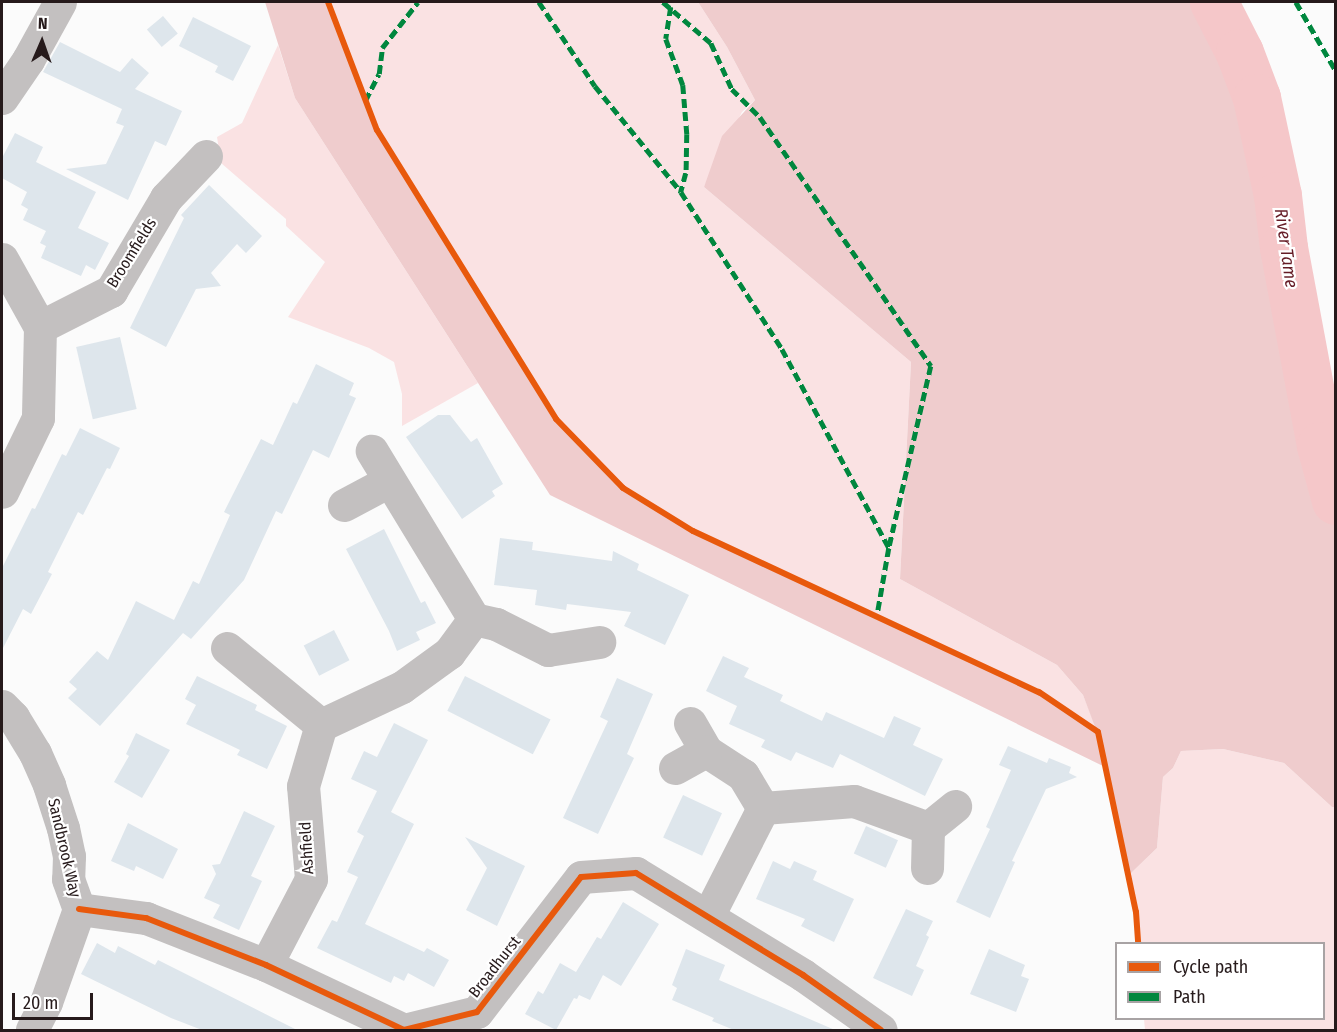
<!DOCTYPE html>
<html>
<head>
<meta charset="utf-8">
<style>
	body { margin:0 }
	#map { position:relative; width:1337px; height:1032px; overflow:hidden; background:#fbfbfb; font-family:"Fira Sans Condensed",sans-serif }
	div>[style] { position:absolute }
	.green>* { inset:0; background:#fae2e3 }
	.forest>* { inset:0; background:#efcccd }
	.river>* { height:48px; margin:-24px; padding:0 24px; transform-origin:24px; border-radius:24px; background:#f5c7c9 }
	.building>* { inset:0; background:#dee6ec; transform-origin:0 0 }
	.minor>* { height:33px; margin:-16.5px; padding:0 16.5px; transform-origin:16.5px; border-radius:16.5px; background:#c3c0c0 }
	.quiet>* { height:4.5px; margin-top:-2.25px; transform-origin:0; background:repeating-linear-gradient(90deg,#00873e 0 9px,transparent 0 13.5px) }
	.cycleway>* { height:6px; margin:-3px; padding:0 3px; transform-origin:3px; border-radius:3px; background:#e8590c }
	span { translate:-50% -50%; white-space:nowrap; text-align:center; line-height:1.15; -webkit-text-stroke:4.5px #fff; paint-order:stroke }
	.street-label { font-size:16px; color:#261a1b }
	.water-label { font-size:18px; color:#651c26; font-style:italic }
	.frame { position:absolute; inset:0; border:3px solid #261a1b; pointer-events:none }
	.legend { position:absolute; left:1115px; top:942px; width:210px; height:78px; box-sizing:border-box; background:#fff; border:2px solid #a8a3a4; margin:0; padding:8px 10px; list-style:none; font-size:18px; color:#261a1b }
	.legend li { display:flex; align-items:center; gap:12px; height:30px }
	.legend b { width:30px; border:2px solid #a8a3a4 }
	.north { position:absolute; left:12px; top:12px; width:60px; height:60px; -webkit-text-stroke:4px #fff; paint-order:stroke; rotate:2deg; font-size:16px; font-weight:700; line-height:24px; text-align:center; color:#261a1b }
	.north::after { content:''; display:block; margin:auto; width:21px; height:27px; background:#261a1b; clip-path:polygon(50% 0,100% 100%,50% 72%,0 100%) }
	.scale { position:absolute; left:12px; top:993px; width:81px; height:27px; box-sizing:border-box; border:3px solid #261a1b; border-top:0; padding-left:8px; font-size:18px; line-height:21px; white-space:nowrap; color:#261a1b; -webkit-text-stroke:4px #fff; paint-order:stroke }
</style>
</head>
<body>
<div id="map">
	<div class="green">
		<div style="clip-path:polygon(329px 2px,698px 2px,727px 47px,755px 100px,742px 112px,704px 187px,911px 362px,900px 579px,1057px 665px,1083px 695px,1098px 732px,1039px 692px,693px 531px,623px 488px,559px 422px,377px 130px)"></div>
		<div style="clip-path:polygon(278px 45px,295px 98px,478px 383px,402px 426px,402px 394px,394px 362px,369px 348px,288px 317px,325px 262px,286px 226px,286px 219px,221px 163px,217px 137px,242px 123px)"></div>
		<div style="clip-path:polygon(1223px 749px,1284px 763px,1332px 807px,1335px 807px,1335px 1030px,1145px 1030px,1144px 1019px,1324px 1018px,1324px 944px,1138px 943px,1136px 912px,1129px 875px,1157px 848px,1163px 777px,1173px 768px,1181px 751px)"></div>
	</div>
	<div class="forest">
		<div style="clip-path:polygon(265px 2px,329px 2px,377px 130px,559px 422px,623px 488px,693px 531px,1039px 692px,1097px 732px,1083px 695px,1057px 665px,900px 579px,911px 362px,704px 187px,722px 136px,755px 100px,727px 47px,698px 2px,1214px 2px,1240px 53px,1257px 98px,1278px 196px,1284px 248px,1321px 446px,1335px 501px,1335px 807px,1332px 807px,1284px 763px,1223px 749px,1181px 751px,1173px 768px,1163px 777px,1157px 848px,1129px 875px,1105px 767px,550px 495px,295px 98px)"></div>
	</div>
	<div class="river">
		<div style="left:1214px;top:2px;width:57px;rotate:63deg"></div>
		<div style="left:1240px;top:53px;width:48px;rotate:69.3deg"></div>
		<div style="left:1257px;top:98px;width:100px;rotate:77.9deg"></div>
		<div style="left:1278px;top:196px;width:52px;rotate:83.4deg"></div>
		<div style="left:1284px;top:248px;width:201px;rotate:79.4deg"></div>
		<div style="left:1321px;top:446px;width:57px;rotate:74.7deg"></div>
	</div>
	<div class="building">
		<div style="left:163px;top:16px;width:23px;height:21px;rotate:50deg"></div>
		<div style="clip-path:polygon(193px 17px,251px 46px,233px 81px,215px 72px,218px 66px,179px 46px)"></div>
		<div style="clip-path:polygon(60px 42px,120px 72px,132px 58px,149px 73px,135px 89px,182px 111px,166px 146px,155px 141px,128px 200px,66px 169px,106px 164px,124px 126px,116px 123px,122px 109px,43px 72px)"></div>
		<div style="clip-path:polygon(15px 133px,43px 147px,36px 162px,96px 192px,78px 228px,109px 243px,95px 270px,86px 265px,81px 276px,41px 258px,46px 246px,40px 243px,46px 231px,23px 220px,28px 209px,21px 205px,27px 192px,2px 178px,2px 158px)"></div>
		<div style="clip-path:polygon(209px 185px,262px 236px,246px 253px,237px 244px,211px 273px,221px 286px,196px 289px,166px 347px,130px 328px,184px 218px,181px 215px)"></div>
		<div style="left:120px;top:337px;width:74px;height:45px;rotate:77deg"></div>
		<div style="clip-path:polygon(316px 364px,354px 383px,349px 395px,356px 398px,329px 458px,313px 450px,282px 514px,276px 511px,244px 580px,191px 639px,183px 633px,100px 726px,68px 698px,77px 689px,69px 682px,97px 651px,108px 660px,136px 601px,174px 620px,193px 581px,199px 584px,230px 515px,224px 512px,261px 439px,273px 445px,293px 402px,297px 404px)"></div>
		<div style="clip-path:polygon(438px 415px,450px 415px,471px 442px,477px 438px,503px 484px,492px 491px,495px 496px,462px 519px,406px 437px)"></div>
		<div style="clip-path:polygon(80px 428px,120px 448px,110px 469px,107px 468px,83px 515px,78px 512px,48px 572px,52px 574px,31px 614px,23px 609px,2px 650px,2px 568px,32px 508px,35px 509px,62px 454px,66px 456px)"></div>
		<div style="clip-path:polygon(384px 529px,421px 603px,425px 601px,436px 623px,416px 632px,420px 640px,397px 651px,389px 631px,346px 549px)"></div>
		<div style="clip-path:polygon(500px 538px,533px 542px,532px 550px,612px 561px,613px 551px,639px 564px,637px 570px,689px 595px,665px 645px,624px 626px,631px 612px,567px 604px,566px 610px,535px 605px,537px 590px,494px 585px)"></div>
		<div style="left:334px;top:630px;width:34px;height:34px;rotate:63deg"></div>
		<div style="clip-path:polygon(723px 656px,749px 668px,744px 677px,783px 695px,780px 701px,822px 721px,826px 712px,884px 738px,894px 716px,921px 728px,913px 745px,943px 759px,925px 796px,840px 754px,833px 768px,796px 752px,791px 761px,761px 747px,765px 740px,729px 724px,737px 706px,706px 691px)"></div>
		<div style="clip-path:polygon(197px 676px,257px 705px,255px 710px,287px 726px,267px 769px,237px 755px,240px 750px,186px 724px,196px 705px,185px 699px)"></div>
		<div style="left:465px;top:676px;width:96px;height:39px;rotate:27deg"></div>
		<div style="clip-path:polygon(617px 678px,653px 694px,627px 754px,634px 758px,598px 834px,563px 818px,608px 721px,600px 717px)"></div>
		<div style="clip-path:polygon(394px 723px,428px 740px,391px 812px,414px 824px,365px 924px,424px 952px,427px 948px,449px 960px,434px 987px,408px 973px,404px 981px,394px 976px,391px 983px,317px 948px,332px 920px,337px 922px,358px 877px,347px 872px,364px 836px,357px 832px,377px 791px,351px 779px,364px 751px,377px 757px)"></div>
		<div style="clip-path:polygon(136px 733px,170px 750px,142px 798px,114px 782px,129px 756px,126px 754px)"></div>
		<div style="clip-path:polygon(1008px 746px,1047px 763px,1049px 758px,1071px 767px,1069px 773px,1077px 777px,1046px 789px,1012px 861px,1015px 862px,990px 918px,956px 902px,990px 829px,986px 827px,1011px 770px,999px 765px)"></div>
		<div style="left:683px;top:795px;width:43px;height:47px;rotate:25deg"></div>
		<div style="clip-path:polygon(244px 811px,275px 826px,251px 876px,262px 881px,239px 930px,213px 918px,220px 905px,204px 898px,216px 874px,212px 865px,220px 864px)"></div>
		<div style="clip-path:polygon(128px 823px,178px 849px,163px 879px,136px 866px,134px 871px,111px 861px)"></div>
		<div style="left:866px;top:826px;width:35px;height:30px;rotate:24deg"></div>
		<div style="clip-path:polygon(465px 837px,525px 866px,497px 926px,466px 910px,487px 868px)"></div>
		<div style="clip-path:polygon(773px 861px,790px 869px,794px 861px,817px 871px,813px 880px,854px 899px,834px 942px,801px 926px,805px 919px,756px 899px)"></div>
		<div style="clip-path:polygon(623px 902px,659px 924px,621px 986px,603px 975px,590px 1000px,579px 995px,577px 999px,574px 998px,556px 1030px,525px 1014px,538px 991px,543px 994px,560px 963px,576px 972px,597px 937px,601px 939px)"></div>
		<div style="clip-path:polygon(906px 909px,933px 921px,926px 935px,929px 937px,916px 966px,924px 970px,912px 996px,873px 978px)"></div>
		<div style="clip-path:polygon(97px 943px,115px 953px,118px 946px,155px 965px,158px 960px,297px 1030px,202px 1030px,171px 1018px,81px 974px)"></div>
		<div style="clip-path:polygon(686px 949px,725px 965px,719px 980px,835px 1030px,734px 1030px,712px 1021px,714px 1018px,672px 1000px,677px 988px,672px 985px)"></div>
		<div style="clip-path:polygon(989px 949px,1025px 965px,1021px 976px,1029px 979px,1016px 1012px,970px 994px)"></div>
	</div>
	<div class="minor">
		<div style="left:2px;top:98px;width:46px;rotate:-55.6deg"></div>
		<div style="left:28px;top:60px;width:66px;rotate:-61.1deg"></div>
		<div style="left:2px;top:259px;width:78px;rotate:60.8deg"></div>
		<div style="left:40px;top:327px;width:91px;rotate:91.3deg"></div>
		<div style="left:38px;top:418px;width:82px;rotate:115.9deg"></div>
		<div style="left:40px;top:327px;width:80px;rotate:-26.9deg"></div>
		<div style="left:111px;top:291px;width:108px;rotate:-59.4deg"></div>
		<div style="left:166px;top:198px;width:58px;rotate:-46.4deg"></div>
		<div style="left:344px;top:505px;width:51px;rotate:-28.1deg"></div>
		<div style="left:474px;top:619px;width:23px;rotate:13deg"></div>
		<div style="left:496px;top:624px;width:58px;rotate:26.6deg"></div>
		<div style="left:548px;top:650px;width:52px;rotate:-8.9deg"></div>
		<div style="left:227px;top:648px;width:122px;rotate:39.3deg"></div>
		<div style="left:2px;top:706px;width:16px;rotate:45deg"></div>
		<div style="left:13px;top:717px;width:42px;rotate:58.6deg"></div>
		<div style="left:35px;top:753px;width:35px;rotate:66deg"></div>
		<div style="left:49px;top:785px;width:45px;rotate:72deg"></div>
		<div style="left:63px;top:828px;width:29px;rotate:78deg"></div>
		<div style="left:69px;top:856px;width:23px;rotate:92deg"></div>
		<div style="left:68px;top:879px;width:32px;rotate:70deg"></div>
		<div style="left:79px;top:909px;width:99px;rotate:109.5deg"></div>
		<div style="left:46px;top:1002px;width:31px;rotate:117deg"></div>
		<div style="left:690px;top:723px;width:32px;rotate:60deg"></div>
		<div style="left:706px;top:751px;width:44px;rotate:33deg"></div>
		<div style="left:743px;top:775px;width:39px;rotate:59deg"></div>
		<div style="left:763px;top:808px;width:91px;rotate:-4.4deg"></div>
		<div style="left:854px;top:801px;width:79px;rotate:20deg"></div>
		<div style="left:928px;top:828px;width:40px;rotate:91.4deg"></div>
		<div style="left:675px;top:768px;width:35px;rotate:-29deg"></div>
		<div style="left:928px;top:828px;width:35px;rotate:-39deg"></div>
		<div style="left:79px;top:909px;width:68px;rotate:7.7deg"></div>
		<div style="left:146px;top:918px;width:129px;rotate:21.4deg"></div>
		<div style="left:266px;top:965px;width:153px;rotate:25.2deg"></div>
		<div style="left:404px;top:1030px;width:75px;rotate:-13.9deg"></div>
		<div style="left:477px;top:1012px;width:170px;rotate:-52.4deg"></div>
		<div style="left:581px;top:877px;width:55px;rotate:-4.2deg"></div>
		<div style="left:636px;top:873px;width:196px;rotate:31.4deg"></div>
		<div style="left:803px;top:975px;width:95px;rotate:35.2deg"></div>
		<div style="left:708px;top:916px;width:121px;rotate:-63deg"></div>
		<div style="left:266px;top:965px;width:97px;rotate:-62.4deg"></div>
		<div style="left:311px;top:879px;width:93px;rotate:-94.9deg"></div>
		<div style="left:303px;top:786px;width:64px;rotate:-73.6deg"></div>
		<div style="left:321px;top:725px;width:89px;rotate:-25.1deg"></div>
		<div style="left:402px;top:687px;width:58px;rotate:-35.9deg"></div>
		<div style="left:449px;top:653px;width:42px;rotate:-53.7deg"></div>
		<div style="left:474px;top:619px;width:197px;rotate:-121.3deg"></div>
	</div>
	<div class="quiet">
		<div style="left:539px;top:2px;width:101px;rotate:56.3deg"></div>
		<div style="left:595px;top:86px;width:136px;rotate:50.9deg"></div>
		<div style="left:681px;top:192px;width:187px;rotate:57.2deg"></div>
		<div style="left:782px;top:349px;width:226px;rotate:61.7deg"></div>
		<div style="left:889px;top:548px;width:70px;rotate:99.9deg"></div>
		<div style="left:663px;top:2px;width:63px;rotate:40.5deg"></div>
		<div style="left:711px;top:43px;width:51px;rotate:65.5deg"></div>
		<div style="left:732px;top:89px;width:40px;rotate:45deg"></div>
		<div style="left:760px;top:117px;width:302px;rotate:55.5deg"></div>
		<div style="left:931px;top:366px;width:187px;rotate:103deg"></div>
		<div style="left:1296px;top:2px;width:80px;rotate:59.9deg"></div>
		<div style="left:671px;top:7px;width:32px;rotate:99deg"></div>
		<div style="left:666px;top:39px;width:49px;rotate:69.7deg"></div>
		<div style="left:683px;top:85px;width:49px;rotate:85.3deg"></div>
		<div style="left:687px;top:134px;width:39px;rotate:91deg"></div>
		<div style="left:686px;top:173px;width:20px;rotate:105deg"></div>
		<div style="left:365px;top:101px;width:30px;rotate:-63deg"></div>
		<div style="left:379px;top:74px;width:26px;rotate:-83deg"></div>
		<div style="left:382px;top:48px;width:58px;rotate:-52deg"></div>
	</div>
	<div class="cycleway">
		<div style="left:328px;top:2px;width:137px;rotate:69.1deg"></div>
		<div style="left:377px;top:130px;width:340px;rotate:58.2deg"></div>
		<div style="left:556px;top:419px;width:96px;rotate:45.8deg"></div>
		<div style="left:623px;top:488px;width:82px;rotate:31.6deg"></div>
		<div style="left:693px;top:531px;width:382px;rotate:25deg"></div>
		<div style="left:1039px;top:692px;width:71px;rotate:34.1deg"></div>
		<div style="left:1098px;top:732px;width:184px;rotate:78.1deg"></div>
		<div style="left:1136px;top:912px;width:32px;rotate:86deg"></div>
		<div style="left:79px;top:909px;width:68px;rotate:7.7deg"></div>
		<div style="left:146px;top:918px;width:129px;rotate:21.4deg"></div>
		<div style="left:266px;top:965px;width:153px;rotate:25.2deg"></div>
		<div style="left:404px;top:1030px;width:75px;rotate:-13.9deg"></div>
		<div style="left:477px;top:1012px;width:170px;rotate:-52.4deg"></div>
		<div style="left:581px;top:877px;width:55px;rotate:-4.2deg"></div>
		<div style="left:636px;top:873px;width:196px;rotate:31.4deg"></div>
		<div style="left:803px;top:975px;width:95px;rotate:35.2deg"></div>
	</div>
	<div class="street-label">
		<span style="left:132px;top:253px;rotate:-58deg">Broomfields</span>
		<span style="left:64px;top:848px;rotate:77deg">Sandbrook Way</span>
		<span style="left:307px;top:848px;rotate:-93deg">Ashfield</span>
		<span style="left:495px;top:967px;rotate:-52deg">Broadhurst</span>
	</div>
	<div class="water-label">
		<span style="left:1286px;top:248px;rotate:82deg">River Tame</span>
	</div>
	<div class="frame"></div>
	<ul class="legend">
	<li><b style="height:8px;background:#e8590c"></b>Cycle path</li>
	<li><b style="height:8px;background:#00873e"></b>Path</li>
	</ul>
	<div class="north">N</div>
	<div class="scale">20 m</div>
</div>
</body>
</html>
